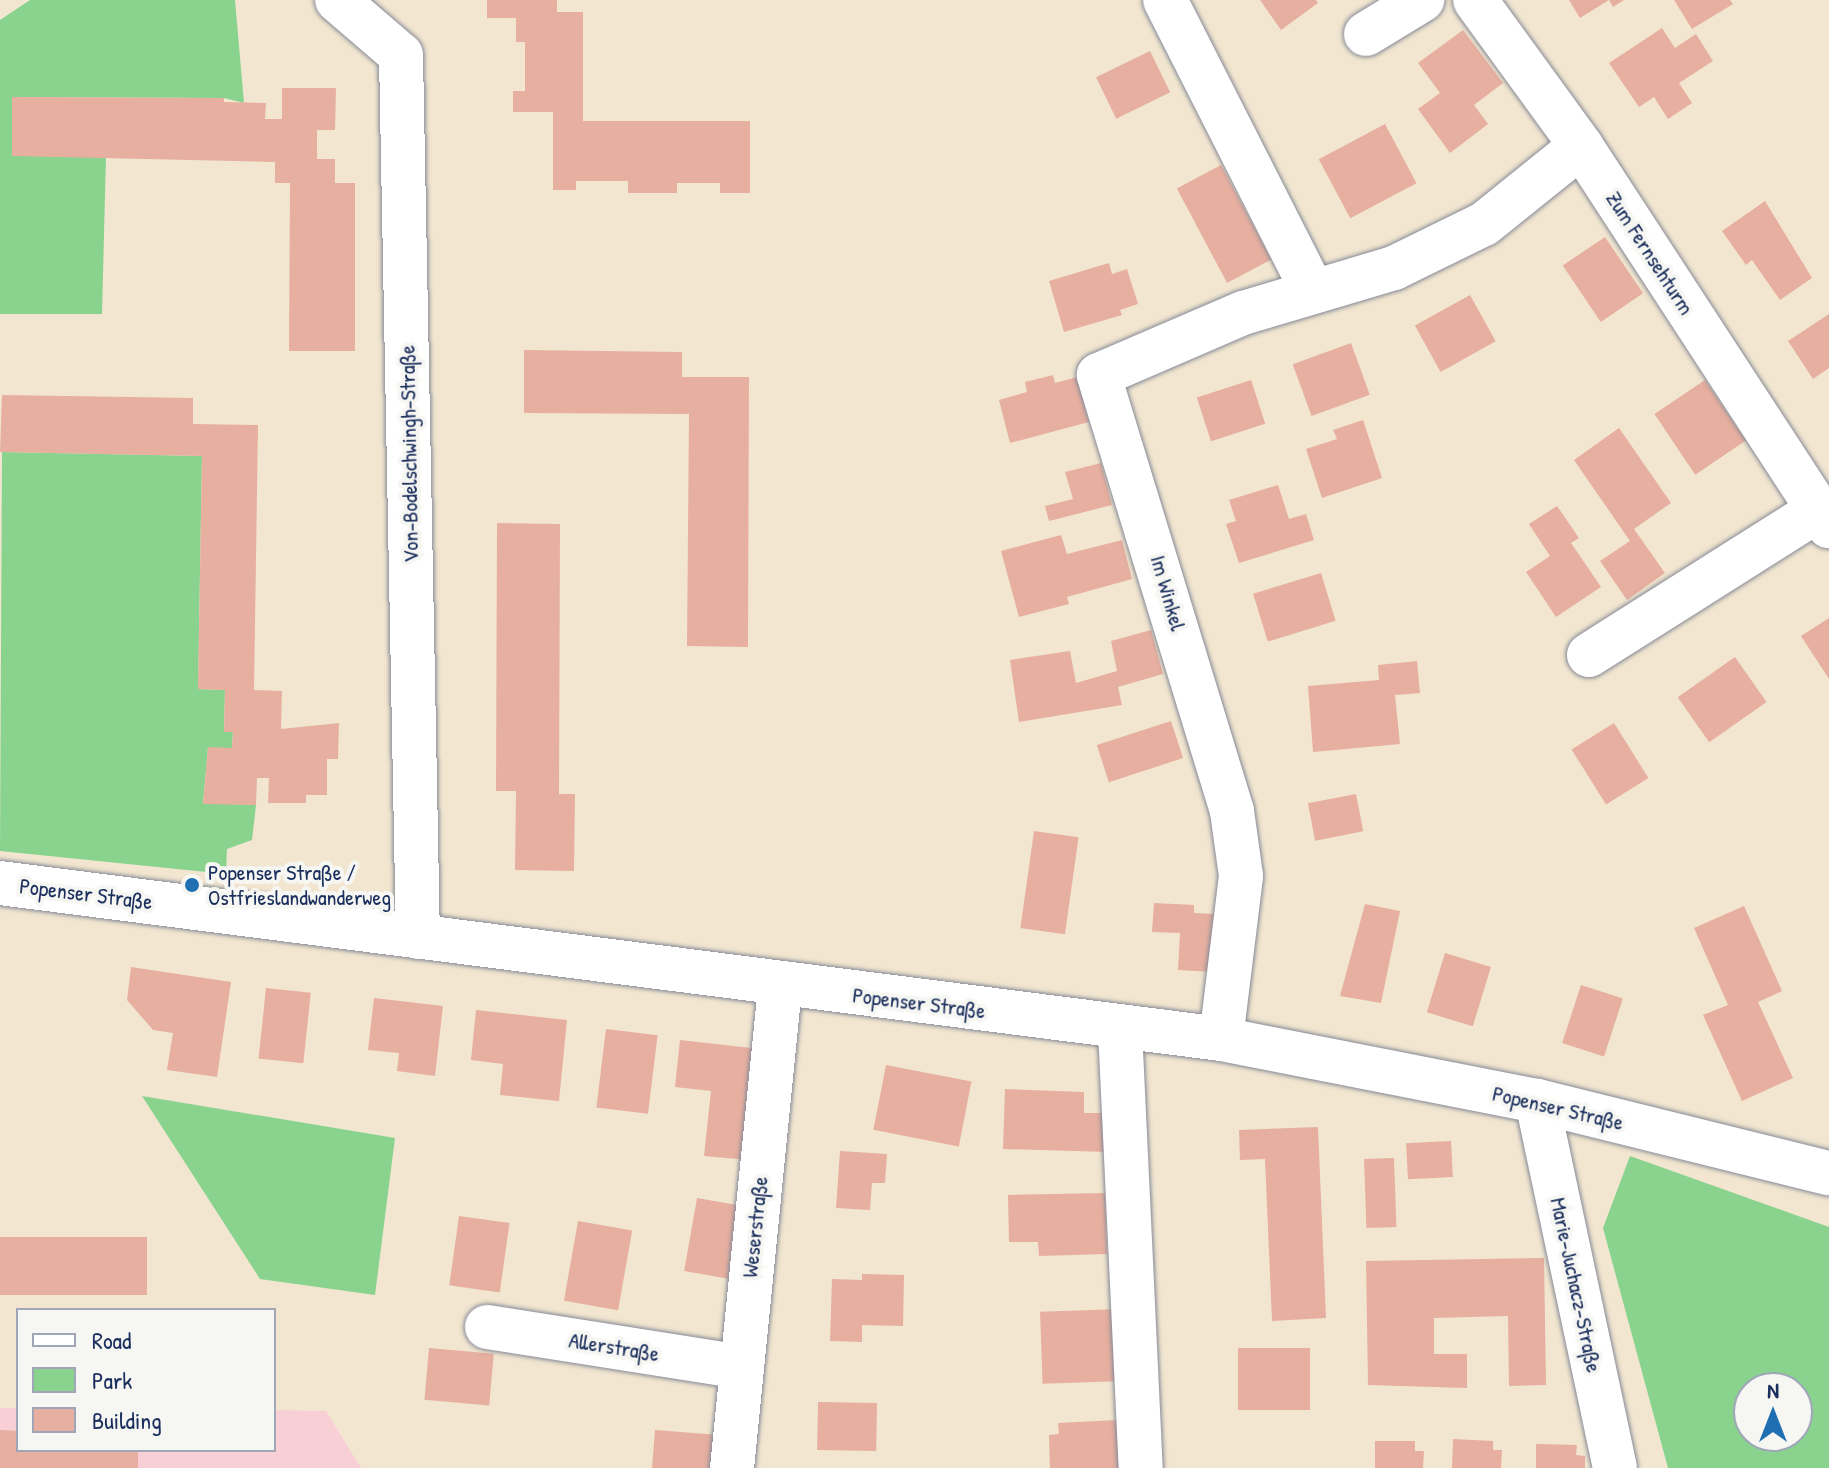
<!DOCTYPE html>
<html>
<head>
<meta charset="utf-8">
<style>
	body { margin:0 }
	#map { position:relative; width:1829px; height:1468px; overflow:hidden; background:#f2e6d0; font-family:"Patrick Hand",sans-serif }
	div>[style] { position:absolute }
	.built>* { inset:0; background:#f7cfd5 }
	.green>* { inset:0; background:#89d38f }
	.building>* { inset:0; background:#e6afa0; transform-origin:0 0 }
	.roads { filter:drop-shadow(0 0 2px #868a97) drop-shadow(0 0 2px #868a97) }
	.minor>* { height:44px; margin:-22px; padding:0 22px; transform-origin:22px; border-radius:22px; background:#fff }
	.dots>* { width:22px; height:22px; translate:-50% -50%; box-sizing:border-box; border:4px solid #f6f6f2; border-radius:50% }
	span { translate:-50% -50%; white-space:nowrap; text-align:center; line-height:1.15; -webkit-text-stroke:8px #f6f6f2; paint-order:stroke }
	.street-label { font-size:22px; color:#1b2f5e }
	.poi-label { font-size:22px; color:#1b2f5e }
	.left { translate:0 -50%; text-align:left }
	.legend { position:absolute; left:16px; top:1308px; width:260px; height:144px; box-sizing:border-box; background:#f6f6f2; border:2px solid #9ea6b7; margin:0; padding:10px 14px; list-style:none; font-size:24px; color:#1b2f5e }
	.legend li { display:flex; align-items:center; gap:16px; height:40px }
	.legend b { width:40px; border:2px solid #9ea6b7 }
	.north { position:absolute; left:1733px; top:1372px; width:80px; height:80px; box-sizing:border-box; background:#f6f6f2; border:2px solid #9ea6b7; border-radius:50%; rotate:0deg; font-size:22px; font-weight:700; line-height:32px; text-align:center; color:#1b2f5e }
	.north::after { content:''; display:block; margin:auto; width:28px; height:36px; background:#1f6fb2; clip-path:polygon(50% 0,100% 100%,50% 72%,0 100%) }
</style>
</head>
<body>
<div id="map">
	<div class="built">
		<div style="clip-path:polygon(0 1408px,18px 1408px,18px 1450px,274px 1450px,274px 1410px,326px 1411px,361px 1468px,0 1468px)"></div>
	</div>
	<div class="green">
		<div style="clip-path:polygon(30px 0,235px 0,244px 103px,224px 98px,12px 97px,12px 156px,106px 156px,102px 314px,0 314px,0 20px)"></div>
		<div style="clip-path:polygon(2px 452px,202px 456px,198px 689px,225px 690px,224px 731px,233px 732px,232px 748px,208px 748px,203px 803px,256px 805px,252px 840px,227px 849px,226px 874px,0 851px)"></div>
		<div style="clip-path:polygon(142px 1096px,395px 1138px,375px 1295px,260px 1279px)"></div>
		<div style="clip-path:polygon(evenodd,1630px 1156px,1829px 1227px,1829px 1468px,1668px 1468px,1603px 1228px,1630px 1156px,1797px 1388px,1797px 1436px,1749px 1436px,1749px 1388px,1797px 1388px)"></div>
	</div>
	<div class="building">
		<div style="clip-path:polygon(487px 0,557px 0,557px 12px,583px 12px,583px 121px,750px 121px,750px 193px,720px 193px,720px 183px,677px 183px,677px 193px,628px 193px,628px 181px,576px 181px,576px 190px,553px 190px,553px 112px,513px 112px,513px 91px,525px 91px,525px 42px,516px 42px,516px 18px,487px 18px)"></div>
		<div style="clip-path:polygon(1260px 0,1316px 0,1318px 3px,1281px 30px)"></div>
		<div style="clip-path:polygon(1569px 0,1624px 0,1613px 7px,1609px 0,1580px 18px)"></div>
		<div style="clip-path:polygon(1674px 0,1730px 0,1733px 4px,1692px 29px)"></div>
		<div style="clip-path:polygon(1662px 28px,1675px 48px,1696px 34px,1713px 61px,1679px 83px,1692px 103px,1668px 119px,1654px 97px,1639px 107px,1609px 63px)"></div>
		<div style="clip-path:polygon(1463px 30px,1503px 83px,1474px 105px,1488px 124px,1450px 153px,1418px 109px,1440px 93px,1418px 63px)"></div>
		<div style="left:1150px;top:51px;width:46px;height:60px;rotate:64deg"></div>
		<div style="clip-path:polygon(282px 88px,336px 88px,335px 130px,317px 130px,317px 159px,335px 159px,335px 183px,355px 183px,355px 351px,289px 351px,290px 183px,275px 183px,275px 162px,12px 156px,12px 97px,224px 98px,224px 102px,266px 103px,265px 119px,282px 119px)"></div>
		<div style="left:1385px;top:124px;width:67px;height:75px;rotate:62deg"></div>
		<div style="left:1221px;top:165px;width:107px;height:50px;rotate:62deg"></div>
		<div style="clip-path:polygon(1765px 201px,1812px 278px,1780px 300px,1752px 260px,1746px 265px,1722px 231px)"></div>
		<div style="left:1605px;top:237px;width:68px;height:51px;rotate:56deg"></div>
		<div style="clip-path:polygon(1109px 263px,1112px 274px,1127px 269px,1138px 304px,1120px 310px,1122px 315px,1064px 332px,1049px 281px)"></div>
		<div style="left:1470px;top:295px;width:53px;height:63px;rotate:61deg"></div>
		<div style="clip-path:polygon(1829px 314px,1829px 368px,1813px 379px,1788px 341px)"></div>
		<div style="left:1351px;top:343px;width:55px;height:62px;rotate:70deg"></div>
		<div style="clip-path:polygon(524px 350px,682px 352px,682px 377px,749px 377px,748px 647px,687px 646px,689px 414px,524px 413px)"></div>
		<div style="clip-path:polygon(1053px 375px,1055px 383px,1077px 377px,1089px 422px,1010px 443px,999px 400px,1027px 392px,1025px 382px)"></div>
		<div style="left:1251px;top:380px;width:46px;height:57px;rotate:72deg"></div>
		<div style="left:1705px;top:380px;width:73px;height:61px;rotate:56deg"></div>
		<div style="clip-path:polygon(2px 395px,193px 398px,193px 424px,258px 425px,254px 690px,282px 691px,281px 729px,339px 723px,338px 759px,327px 759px,327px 795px,306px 795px,306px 803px,268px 803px,269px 778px,257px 778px,256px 805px,203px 804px,208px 747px,232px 748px,233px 732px,224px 732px,225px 690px,198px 689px,202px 456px,0 452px)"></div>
		<div style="clip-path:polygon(1363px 420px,1382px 478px,1322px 498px,1306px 449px,1337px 439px,1333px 430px)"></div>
		<div style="clip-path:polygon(1619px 428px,1671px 503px,1634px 529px,1665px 573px,1627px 600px,1600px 561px,1630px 541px,1574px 460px)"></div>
		<div style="clip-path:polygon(1101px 463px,1112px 505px,1049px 521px,1045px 506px,1073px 499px,1065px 472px)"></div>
		<div style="clip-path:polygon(1278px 485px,1289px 519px,1306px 514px,1314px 540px,1239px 563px,1226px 524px,1236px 521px,1229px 500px)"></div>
		<div style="clip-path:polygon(1557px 506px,1579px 538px,1571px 543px,1601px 587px,1556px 617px,1526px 572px,1550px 556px,1529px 524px)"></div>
		<div style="clip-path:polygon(497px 523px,560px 524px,559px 794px,575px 794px,574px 871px,515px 870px,516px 791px,496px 791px)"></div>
		<div style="clip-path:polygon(1061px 535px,1067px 554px,1122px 540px,1132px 579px,1067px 597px,1069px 604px,1019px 617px,1001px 551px)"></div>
		<div style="left:1321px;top:573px;width:50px;height:71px;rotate:73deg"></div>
		<div style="clip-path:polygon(1829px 618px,1829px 679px,1801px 636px)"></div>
		<div style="clip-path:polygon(1151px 630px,1163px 674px,1118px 687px,1122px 705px,1019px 722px,1010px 660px,1070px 651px,1076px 683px,1117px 671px,1111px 641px)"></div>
		<div style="left:1735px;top:657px;width:55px;height:70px;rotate:55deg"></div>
		<div style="clip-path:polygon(1417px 661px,1420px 693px,1395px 695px,1400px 744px,1313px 752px,1308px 686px,1379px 680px,1378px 665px)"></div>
		<div style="left:1171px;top:721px;width:39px;height:78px;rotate:72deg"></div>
		<div style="left:1614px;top:723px;width:65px;height:50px;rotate:58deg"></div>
		<div style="left:1356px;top:794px;width:38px;height:49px;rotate:79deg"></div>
		<div style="left:1034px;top:831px;width:45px;height:98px;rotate:8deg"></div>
		<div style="clip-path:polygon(1154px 903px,1194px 905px,1194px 913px,1216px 914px,1213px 972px,1178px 970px,1180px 933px,1152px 932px)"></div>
		<div style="clip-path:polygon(1365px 904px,1400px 911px,1381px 1003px,1340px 996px)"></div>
		<div style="clip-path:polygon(1744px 906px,1782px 991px,1758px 1002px,1793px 1078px,1742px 1101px,1703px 1015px,1728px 1005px,1694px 928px)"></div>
		<div style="left:1445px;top:953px;width:48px;height:62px;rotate:17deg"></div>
		<div style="clip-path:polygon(131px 967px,231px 982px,217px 1077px,167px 1070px,173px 1033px,153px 1030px,127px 1000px)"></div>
		<div style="left:1581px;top:985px;width:44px;height:61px;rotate:18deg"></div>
		<div style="left:266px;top:988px;width:45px;height:71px;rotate:6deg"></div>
		<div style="clip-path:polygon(374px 998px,443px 1006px,435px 1076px,397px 1071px,399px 1053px,368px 1050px)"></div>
		<div style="clip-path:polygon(476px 1010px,567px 1020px,559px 1101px,500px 1095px,503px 1064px,471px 1060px)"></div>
		<div style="left:606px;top:1029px;width:52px;height:79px;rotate:7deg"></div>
		<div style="clip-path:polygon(680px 1040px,760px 1049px,748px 1160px,704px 1156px,711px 1091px,675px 1087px)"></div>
		<div style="left:886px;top:1065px;width:87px;height:66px;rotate:11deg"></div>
		<div style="clip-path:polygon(1005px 1089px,1084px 1092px,1084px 1113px,1109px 1113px,1108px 1152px,1003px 1149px)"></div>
		<div style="clip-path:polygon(1318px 1127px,1326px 1318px,1272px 1321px,1265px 1159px,1240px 1160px,1239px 1130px)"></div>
		<div style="left:1451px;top:1141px;width:36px;height:45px;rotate:87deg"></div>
		<div style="clip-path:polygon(840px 1151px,887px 1154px,885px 1183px,872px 1183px,870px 1210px,836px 1208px)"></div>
		<div style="left:1394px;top:1158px;width:69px;height:30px;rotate:88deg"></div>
		<div style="clip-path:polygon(1105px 1193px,1107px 1254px,1039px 1256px,1038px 1242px,1009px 1242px,1008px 1195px)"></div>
		<div style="left:697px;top:1198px;width:48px;height:74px;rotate:10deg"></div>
		<div style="left:459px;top:1216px;width:51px;height:70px;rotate:8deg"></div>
		<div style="left:578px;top:1221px;width:55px;height:81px;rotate:10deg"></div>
		<div style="left:0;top:1237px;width:147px;height:58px"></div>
		<div style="clip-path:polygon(1544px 1258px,1546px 1385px,1509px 1386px,1508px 1316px,1434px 1318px,1434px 1354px,1467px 1354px,1467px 1388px,1368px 1385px,1366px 1261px)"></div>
		<div style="clip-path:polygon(862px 1274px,904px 1275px,903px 1326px,862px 1325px,862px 1342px,830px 1341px,832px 1279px,862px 1280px)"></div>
		<div style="left:1121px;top:1309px;width:72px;height:81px;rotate:88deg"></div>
		<div style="left:429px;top:1348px;width:65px;height:52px;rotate:5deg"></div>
		<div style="left:1238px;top:1348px;width:72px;height:62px"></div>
		<div style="left:818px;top:1402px;width:59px;height:48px;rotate:1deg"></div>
		<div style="clip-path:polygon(1118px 1420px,1120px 1468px,1050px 1468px,1049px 1435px,1059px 1434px,1058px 1423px)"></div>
		<div style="clip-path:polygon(0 1430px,18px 1431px,18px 1450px,138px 1450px,138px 1468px,0 1468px)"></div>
		<div style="clip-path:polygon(655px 1430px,719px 1435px,717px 1468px,652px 1468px)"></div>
		<div style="clip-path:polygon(1453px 1439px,1493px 1441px,1493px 1450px,1502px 1450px,1501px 1468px,1452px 1468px)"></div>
		<div style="clip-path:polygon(1375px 1441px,1415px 1441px,1415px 1451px,1424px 1451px,1423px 1468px,1375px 1468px)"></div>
		<div style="clip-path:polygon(1536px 1444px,1577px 1445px,1576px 1455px,1585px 1456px,1585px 1468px,1536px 1468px)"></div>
	</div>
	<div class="roads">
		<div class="minor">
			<div style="left:337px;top:0;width:84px;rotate:40.7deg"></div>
			<div style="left:401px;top:55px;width:882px;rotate:88.9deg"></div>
			<div style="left:1165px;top:0;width:327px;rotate:63.1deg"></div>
			<div style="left:1475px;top:0;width:180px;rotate:54deg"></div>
			<div style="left:1581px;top:146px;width:454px;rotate:56.9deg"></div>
			<div style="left:1366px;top:34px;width:66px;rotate:-31.3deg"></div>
			<div style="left:1589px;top:655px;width:271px;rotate:-32.3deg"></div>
			<div style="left:0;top:883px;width:1231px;rotate:7.28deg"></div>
			<div style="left:1221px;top:1039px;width:322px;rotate:11.1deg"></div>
			<div style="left:1537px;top:1101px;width:301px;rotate:13.9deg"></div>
			<div style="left:1120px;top:1029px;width:440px;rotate:87.3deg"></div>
			<div style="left:1221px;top:1039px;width:164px;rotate:-83deg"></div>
			<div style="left:1241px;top:876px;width:66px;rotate:-97.9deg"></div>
			<div style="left:1232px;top:811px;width:456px;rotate:-107deg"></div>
			<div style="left:1099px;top:375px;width:157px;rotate:-23.3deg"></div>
			<div style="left:1243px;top:313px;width:158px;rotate:-16.6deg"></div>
			<div style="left:1394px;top:268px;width:100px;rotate:-26.1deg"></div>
			<div style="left:1484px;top:224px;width:124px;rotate:-38.8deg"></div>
			<div style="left:1537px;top:1101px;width:375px;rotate:78deg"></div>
			<div style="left:487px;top:1327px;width:257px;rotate:8.9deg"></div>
			<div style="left:732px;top:1468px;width:485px;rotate:-84.3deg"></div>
		</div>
	</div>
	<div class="dots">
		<div style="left:192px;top:885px;background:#1f6fb2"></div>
	</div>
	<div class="street-label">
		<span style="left:1650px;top:253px;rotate:57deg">Zum Fernsehturm</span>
		<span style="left:409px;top:454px;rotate:-91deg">Von-Bodelschwingh-Straße</span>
		<span style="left:1168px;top:593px;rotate:74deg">Im Winkel</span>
		<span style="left:86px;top:894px;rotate:7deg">Popenser Straße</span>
		<span style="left:919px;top:1003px;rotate:7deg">Popenser Straße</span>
		<span style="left:1558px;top:1108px;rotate:13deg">Popenser Straße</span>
		<span style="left:755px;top:1227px;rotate:-84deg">Weserstraße</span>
		<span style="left:1576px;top:1285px;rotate:78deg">Marie-Juchacz-Straße</span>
		<span style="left:614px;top:1347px;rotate:9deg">Allerstraße</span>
	</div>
	<div class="poi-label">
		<span class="left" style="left:208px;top:885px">Popenser Straße /<br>Ostfrieslandwanderweg</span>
	</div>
	<ul class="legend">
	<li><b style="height:10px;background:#fff"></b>Road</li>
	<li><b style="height:22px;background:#89d38f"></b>Park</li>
	<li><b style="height:22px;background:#e6afa0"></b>Building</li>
	</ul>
	<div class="north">N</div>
</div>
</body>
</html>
